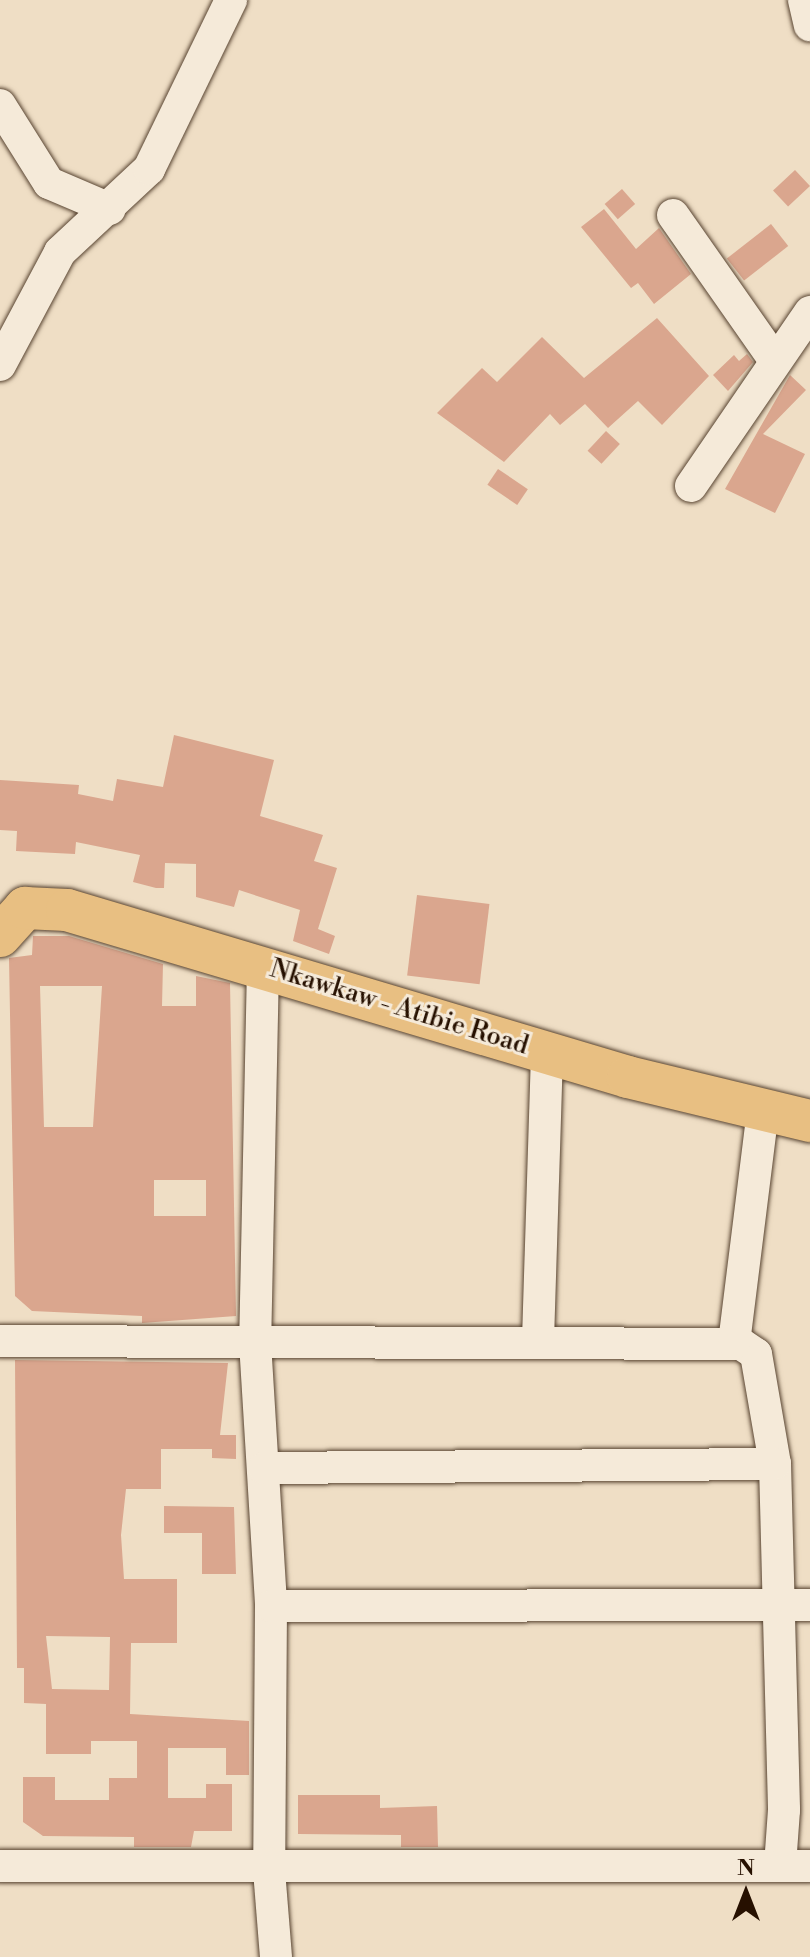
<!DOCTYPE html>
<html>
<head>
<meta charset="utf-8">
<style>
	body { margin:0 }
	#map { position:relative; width:810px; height:1957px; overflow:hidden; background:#efdec5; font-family:"Libre Bodoni",serif }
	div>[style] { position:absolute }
	.building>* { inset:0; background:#daa68e; transform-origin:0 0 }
	.roads { filter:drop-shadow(0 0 2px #584431) drop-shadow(0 0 2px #584431) }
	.minor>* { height:32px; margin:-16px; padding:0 16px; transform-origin:16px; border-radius:16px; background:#f5ead9 }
	.major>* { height:42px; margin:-21px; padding:0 21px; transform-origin:21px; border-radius:21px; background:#e8bf82 }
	span { translate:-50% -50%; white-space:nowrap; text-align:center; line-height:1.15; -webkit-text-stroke:6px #f5ead9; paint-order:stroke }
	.street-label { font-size:26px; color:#261000 }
	.north { position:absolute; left:706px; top:1853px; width:80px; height:80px; -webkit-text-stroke:6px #f5ead9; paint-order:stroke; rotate:0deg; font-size:22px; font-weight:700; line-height:32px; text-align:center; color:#261000 }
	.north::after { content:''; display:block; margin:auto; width:28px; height:36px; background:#261000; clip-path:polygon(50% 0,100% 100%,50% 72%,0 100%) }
</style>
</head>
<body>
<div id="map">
	<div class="building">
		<div style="left:795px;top:170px;width:22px;height:30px;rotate:47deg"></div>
		<div style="left:622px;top:189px;width:20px;height:23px;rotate:49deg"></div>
		<div style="clip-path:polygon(604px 209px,636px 249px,659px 228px,691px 274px,654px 304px,638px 283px,631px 288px,581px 227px)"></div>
		<div style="left:771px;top:224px;width:28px;height:56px;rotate:52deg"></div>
		<div style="clip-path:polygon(657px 318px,709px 376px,662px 425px,638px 401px,608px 428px,585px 404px,560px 425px,550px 414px,504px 462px,437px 413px,482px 368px,497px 382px,542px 337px,584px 378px)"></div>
		<div style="clip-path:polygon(747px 354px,753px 362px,728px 391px,713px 375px,734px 355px,739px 361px)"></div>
		<div style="clip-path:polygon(790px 375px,806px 390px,763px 434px,805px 454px,775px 513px,725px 489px)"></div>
		<div style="left:606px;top:431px;width:19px;height:27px;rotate:43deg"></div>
		<div style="left:498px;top:469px;width:36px;height:19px;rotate:34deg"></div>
		<div style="clip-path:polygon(174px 735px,274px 760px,260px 816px,323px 835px,314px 861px,337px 868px,318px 929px,335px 936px,329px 954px,293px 941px,300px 910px,239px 890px,234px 907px,196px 897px,196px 864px,165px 863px,164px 888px,156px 888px,133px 882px,140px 855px,76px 842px,75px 854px,16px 851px,17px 831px,0 830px,0 780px,79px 785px,78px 794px,113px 801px,117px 779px,163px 787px)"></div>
		<div style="left:417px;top:895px;width:73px;height:81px;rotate:7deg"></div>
		<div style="clip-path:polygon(evenodd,33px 936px,69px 936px,163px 964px,162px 1006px,196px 1006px,196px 976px,230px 983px,236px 1316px,142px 1323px,142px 1316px,32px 1311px,15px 1296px,9px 958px,32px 955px,33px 936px,40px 986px,102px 986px,93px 1127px,44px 1127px,40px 986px,33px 936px,154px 1180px,206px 1180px,206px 1216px,154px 1216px,154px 1180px)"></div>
		<div style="clip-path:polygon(evenodd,15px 1360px,228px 1363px,220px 1435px,236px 1435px,236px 1459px,212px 1458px,212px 1449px,161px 1449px,161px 1489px,126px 1489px,121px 1535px,124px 1579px,177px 1579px,177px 1643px,131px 1643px,130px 1714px,249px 1721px,249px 1775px,226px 1775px,226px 1748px,168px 1748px,168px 1798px,206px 1798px,206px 1784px,232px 1784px,232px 1831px,194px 1831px,191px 1847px,134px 1847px,134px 1837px,43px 1836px,23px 1822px,23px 1777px,55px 1777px,55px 1800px,109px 1800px,109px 1778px,137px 1778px,137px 1741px,91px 1741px,91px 1754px,46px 1754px,46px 1704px,24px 1703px,24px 1668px,17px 1668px,15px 1360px,46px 1636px,110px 1637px,109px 1690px,52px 1689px,46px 1636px)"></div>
		<div style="clip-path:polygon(164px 1506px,234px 1507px,236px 1574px,202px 1574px,202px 1533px,164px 1533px)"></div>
		<div style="clip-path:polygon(298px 1795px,380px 1795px,380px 1808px,437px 1806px,438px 1847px,401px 1847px,401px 1835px,298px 1834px)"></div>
	</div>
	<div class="roads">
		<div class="minor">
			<div style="left:804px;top:0;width:26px;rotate:77deg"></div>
			<div style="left:0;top:105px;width:92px;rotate:57.9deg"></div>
			<div style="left:49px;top:183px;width:66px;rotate:23.1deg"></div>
			<div style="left:673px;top:215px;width:174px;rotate:55deg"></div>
			<div style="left:0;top:365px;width:128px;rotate:-62deg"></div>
			<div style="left:60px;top:252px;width:122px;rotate:-43deg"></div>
			<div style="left:149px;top:169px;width:188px;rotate:-64.1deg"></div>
			<div style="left:691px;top:486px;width:211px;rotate:-55.6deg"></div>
			<div style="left:263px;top:967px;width:375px;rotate:91.2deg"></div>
			<div style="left:255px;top:1342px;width:264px;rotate:86.5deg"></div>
			<div style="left:271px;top:1606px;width:264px;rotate:90.4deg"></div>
			<div style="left:269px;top:1870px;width:87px;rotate:85.4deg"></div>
			<div style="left:538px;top:1340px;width:288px;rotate:-88.2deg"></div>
			<div style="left:0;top:1341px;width:741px;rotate:0.23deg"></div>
			<div style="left:741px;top:1344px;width:18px;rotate:34deg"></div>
			<div style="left:756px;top:1354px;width:112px;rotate:80.2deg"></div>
			<div style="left:775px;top:1464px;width:346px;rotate:88.5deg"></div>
			<div style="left:784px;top:1810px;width:56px;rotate:94.1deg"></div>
			<div style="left:780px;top:1866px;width:780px;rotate:180deg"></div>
			<div style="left:734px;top:1343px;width:234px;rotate:-82.9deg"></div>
			<div style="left:264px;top:1468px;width:511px;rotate:-0.45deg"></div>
			<div style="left:271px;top:1606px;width:539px;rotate:-0.11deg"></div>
			<div style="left:780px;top:1866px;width:30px"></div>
		</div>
		<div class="major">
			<div style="left:0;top:936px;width:38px;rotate:-48deg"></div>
			<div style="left:25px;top:908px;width:42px;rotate:2.7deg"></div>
			<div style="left:67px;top:910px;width:585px;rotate:16.58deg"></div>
			<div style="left:628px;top:1077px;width:187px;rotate:13.6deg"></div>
		</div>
	</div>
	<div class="street-label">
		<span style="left:399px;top:1008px;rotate:17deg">Nkawkaw - Atibie Road</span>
	</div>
	<div class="north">N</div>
</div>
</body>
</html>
